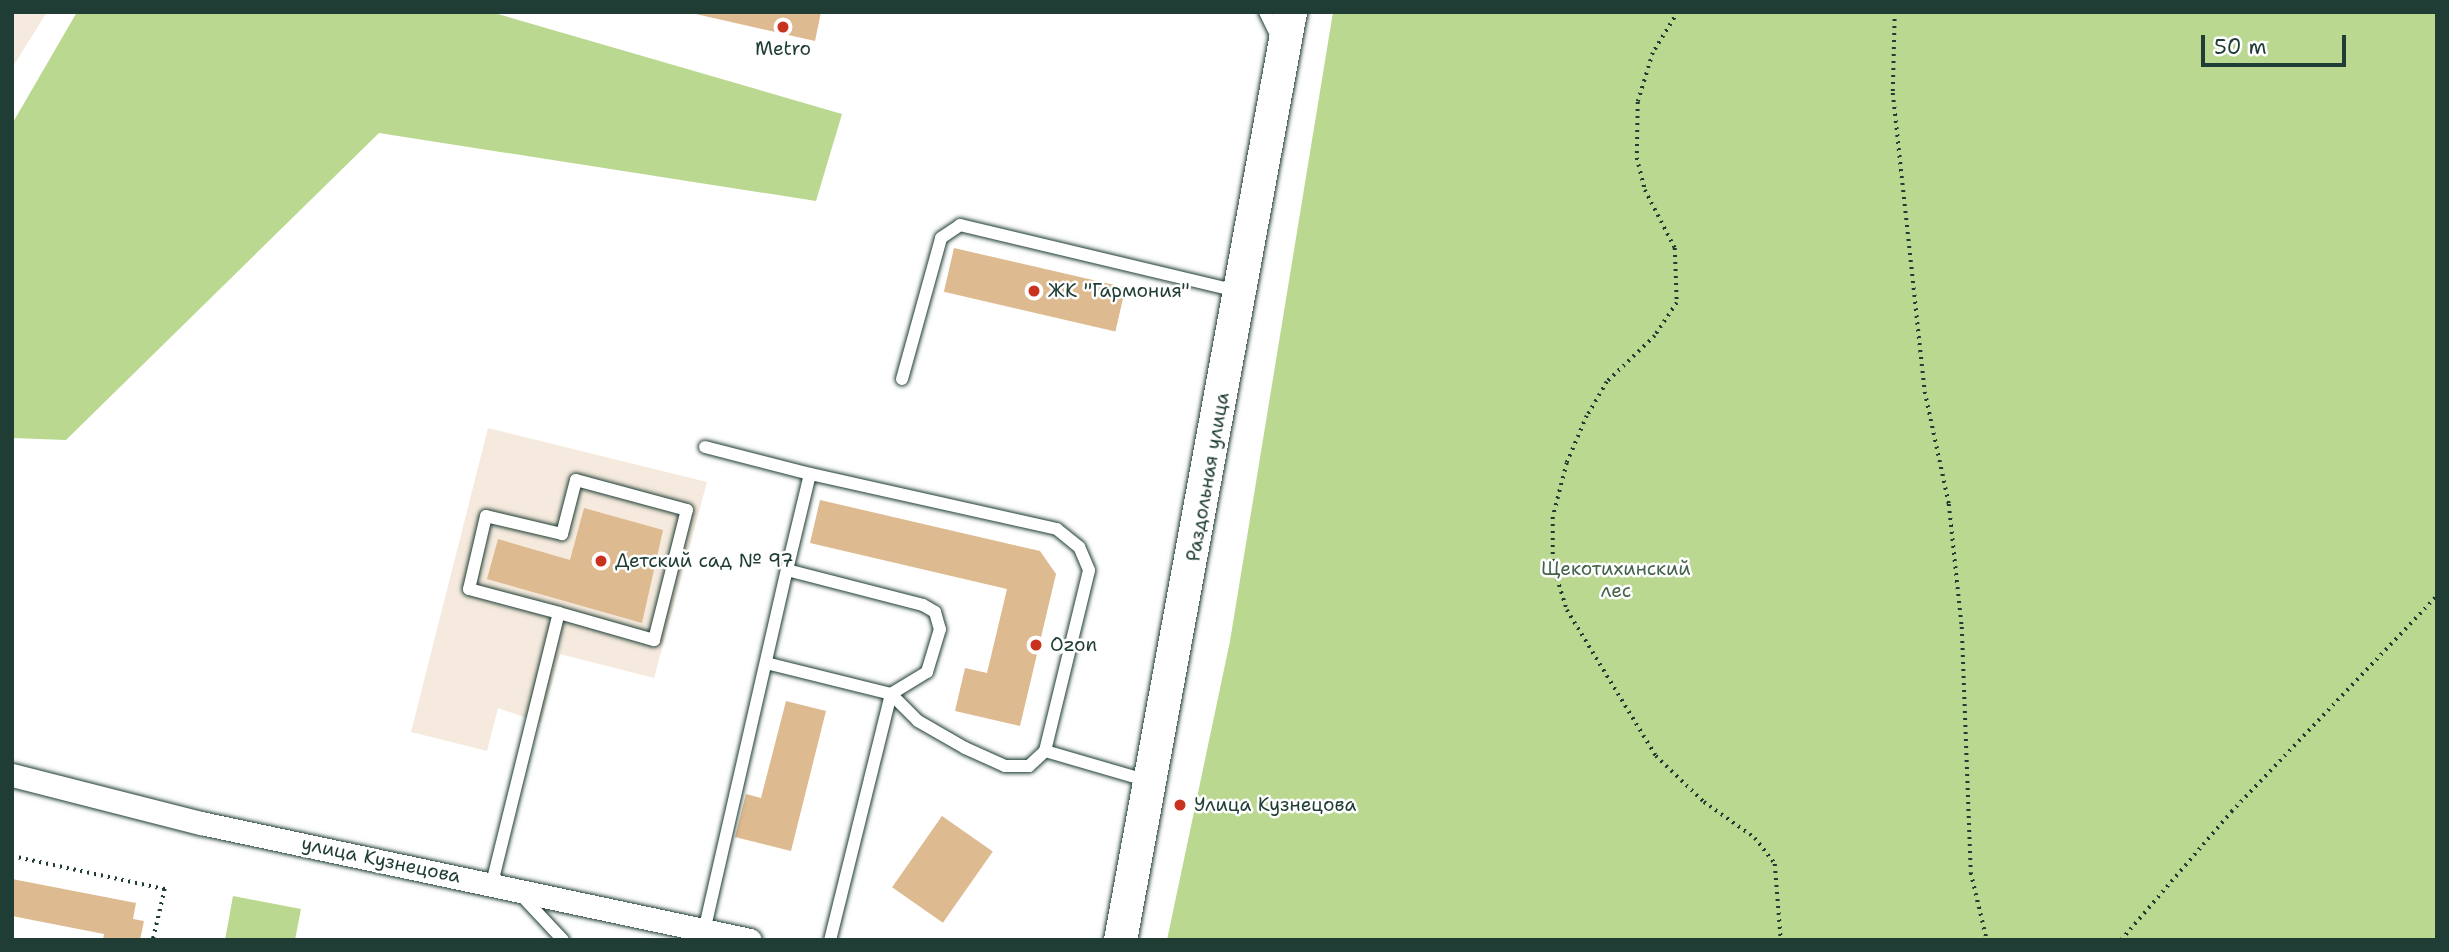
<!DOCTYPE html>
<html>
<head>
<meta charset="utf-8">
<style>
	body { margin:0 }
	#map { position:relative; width:2449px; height:952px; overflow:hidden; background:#fff; font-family:"Shantell Sans",sans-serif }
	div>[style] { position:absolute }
	.built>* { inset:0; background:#f5eadd }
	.green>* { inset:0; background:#bbd890 }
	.building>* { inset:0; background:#ddba8f; transform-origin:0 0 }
	.path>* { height:3.5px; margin-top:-1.75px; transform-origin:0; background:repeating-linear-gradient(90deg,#1f3d34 0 2px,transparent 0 7px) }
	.roads { filter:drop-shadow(0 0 2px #1f3d34) drop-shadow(0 0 2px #1f3d34) }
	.lane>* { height:12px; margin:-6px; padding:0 6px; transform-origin:6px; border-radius:6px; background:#fff }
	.street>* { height:23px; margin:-11.5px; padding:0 11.5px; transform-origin:11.5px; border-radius:11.5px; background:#fff }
	.secondary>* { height:33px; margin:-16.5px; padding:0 16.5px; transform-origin:16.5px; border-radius:16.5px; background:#fff }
	.dots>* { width:19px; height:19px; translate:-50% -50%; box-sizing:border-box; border:4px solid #fff; border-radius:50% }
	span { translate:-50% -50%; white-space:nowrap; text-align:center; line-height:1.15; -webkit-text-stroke:5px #fff; paint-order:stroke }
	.poi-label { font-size:19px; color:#1f3d34 }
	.left { translate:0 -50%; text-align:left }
	.street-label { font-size:19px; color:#1f3d34 }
	.park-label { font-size:19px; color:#46644b }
	.frame { position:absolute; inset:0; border:14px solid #1f3d34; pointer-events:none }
	.scale { position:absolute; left:2201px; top:35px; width:145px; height:32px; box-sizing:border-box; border:4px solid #1f3d34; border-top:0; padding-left:9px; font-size:21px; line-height:24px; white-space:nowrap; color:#1f3d34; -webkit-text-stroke:5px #fff; paint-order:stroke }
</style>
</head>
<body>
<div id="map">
	<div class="built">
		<div style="clip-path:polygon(12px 12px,47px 12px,12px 68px)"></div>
		<div style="clip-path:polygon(488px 428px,707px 482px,654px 678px,560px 654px,541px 723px,498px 708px,487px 751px,411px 732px)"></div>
	</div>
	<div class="green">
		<div style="clip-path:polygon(77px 12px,491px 12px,842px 114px,816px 201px,379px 133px,66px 440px,12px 438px,12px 124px)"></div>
		<div style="clip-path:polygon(1333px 12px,2437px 12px,2437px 940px,1167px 940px,1230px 641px)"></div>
		<div style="clip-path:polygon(233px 896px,301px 909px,295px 940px,225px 940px)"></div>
	</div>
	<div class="building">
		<div style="clip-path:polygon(687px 12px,821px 12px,815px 41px)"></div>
		<div style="left:954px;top:248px;width:176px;height:45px;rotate:13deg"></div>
		<div style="clip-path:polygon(820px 500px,1040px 551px,1056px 574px,1020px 726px,955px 711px,965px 668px,987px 673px,1007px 589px,810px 543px)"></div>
		<div style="clip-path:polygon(584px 508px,663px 530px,642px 623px,487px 579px,498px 539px,570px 560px)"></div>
		<div style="clip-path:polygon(786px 701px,826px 711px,791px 851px,735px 837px,746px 794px,761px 798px)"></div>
		<div style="left:942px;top:816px;width:62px;height:87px;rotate:35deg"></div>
		<div style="clip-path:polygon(12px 879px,136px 903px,133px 919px,144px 921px,140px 940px,103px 940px,104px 934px,12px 916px)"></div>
	</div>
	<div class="path">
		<div style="left:1678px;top:12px;width:48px;rotate:121.4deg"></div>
		<div style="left:1653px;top:53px;width:51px;rotate:107deg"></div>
		<div style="left:1638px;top:102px;width:56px;rotate:91deg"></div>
		<div style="left:1637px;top:158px;width:33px;rotate:76deg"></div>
		<div style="left:1645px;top:190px;width:65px;rotate:62.7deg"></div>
		<div style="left:1675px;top:248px;width:55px;rotate:87.9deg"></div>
		<div style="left:1677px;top:303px;width:40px;rotate:124deg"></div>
		<div style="left:1655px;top:336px;width:66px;rotate:136.2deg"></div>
		<div style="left:1607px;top:382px;width:39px;rotate:120deg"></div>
		<div style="left:1587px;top:416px;width:51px;rotate:113.1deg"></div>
		<div style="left:1567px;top:463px;width:56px;rotate:104.5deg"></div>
		<div style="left:1553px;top:517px;width:48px;rotate:90deg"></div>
		<div style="left:1553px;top:565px;width:47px;rotate:72.7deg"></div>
		<div style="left:1567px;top:610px;width:171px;rotate:58.6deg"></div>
		<div style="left:1656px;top:756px;width:66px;rotate:43.8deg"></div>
		<div style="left:1704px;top:802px;width:62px;rotate:35.2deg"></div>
		<div style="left:1755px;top:838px;width:33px;rotate:52deg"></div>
		<div style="left:1775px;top:864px;width:76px;rotate:85.5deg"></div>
		<div style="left:1895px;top:12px;width:81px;rotate:91.4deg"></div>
		<div style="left:1893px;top:93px;width:301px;rotate:83.9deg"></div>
		<div style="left:1925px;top:392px;width:115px;rotate:77.9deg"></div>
		<div style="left:1949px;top:504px;width:124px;rotate:84deg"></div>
		<div style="left:1962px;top:627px;width:246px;rotate:87.9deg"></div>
		<div style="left:1971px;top:873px;width:69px;rotate:76.6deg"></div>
		<div style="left:12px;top:856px;width:157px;rotate:12.2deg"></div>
		<div style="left:165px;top:889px;width:52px;rotate:103.2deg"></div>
		<div style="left:2121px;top:940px;width:169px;rotate:-49.3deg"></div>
		<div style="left:2231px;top:812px;width:298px;rotate:-46.4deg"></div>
	</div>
	<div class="roads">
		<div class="lane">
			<div style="left:1265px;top:12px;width:28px;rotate:64deg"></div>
			<div style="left:902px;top:379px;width:146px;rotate:-74.5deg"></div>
			<div style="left:941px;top:238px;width:23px;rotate:-34deg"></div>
			<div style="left:960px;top:225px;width:286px;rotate:13.4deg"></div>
			<div style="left:705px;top:447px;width:108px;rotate:14.4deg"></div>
			<div style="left:766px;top:663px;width:129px;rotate:13.9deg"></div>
			<div style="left:891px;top:694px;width:38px;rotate:45deg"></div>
			<div style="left:918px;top:721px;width:54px;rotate:29.9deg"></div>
			<div style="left:965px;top:748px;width:44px;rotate:24.2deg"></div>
			<div style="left:1005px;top:766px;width:24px"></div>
			<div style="left:1029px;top:766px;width:22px;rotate:-43deg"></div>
			<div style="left:1045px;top:751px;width:186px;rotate:-76.3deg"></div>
			<div style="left:1089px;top:570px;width:25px;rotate:-113deg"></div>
			<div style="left:1079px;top:547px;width:28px;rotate:-141deg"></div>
			<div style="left:1057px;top:529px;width:253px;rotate:-167.4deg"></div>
			<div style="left:810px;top:474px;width:99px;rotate:103.5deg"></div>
			<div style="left:787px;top:570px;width:140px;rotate:14.4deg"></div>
			<div style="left:923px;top:605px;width:14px;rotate:30deg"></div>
			<div style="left:935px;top:612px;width:18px;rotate:74deg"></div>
			<div style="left:940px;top:629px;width:45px;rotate:106.8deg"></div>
			<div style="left:927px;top:672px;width:42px;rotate:148.6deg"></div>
			<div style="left:891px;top:694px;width:253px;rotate:103.9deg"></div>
			<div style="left:1045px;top:751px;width:107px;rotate:16.2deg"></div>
			<div style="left:492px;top:883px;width:278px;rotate:-76.1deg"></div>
			<div style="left:559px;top:613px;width:99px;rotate:15.9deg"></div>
			<div style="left:654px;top:640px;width:134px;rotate:-75.8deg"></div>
			<div style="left:687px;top:510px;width:115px;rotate:-164.9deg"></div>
			<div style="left:576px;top:480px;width:56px;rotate:104.5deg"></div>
			<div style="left:562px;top:534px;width:78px;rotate:-166.7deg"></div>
			<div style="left:486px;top:516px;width:75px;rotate:103.1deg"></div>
			<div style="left:469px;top:589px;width:93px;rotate:14.9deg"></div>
			<div style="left:520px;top:894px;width:63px;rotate:46.9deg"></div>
			<div style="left:705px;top:927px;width:366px;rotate:-77.1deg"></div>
		</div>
		<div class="street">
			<div style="left:12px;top:775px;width:195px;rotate:14.3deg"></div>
			<div style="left:201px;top:823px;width:561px;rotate:12.03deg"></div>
		</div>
		<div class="secondary">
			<div style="left:1120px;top:940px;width:943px;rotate:-79.62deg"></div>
		</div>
	</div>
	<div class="dots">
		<div style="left:783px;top:27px;background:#c8321e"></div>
		<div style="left:1034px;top:291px;background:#c8321e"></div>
		<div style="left:601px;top:561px;background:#c8321e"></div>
		<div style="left:1036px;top:645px;background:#c8321e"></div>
		<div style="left:1180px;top:805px;background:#c8321e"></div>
	</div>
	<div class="poi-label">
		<span style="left:783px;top:49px">Metro</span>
		<span class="left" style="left:1048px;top:291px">ЖК "Гармония"</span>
		<span class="left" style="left:615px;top:561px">Детский сад № 97</span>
		<span class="left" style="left:1050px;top:645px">Ozon</span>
		<span class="left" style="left:1194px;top:805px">Улица Кузнецова</span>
	</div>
	<div class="street-label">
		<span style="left:1208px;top:477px;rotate:-80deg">Раздольная улица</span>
		<span style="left:381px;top:860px;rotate:12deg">улица Кузнецова</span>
	</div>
	<div class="park-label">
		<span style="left:1616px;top:580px">Щекотихинский<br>лес</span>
	</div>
	<div class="frame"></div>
	<div class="scale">50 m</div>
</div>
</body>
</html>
